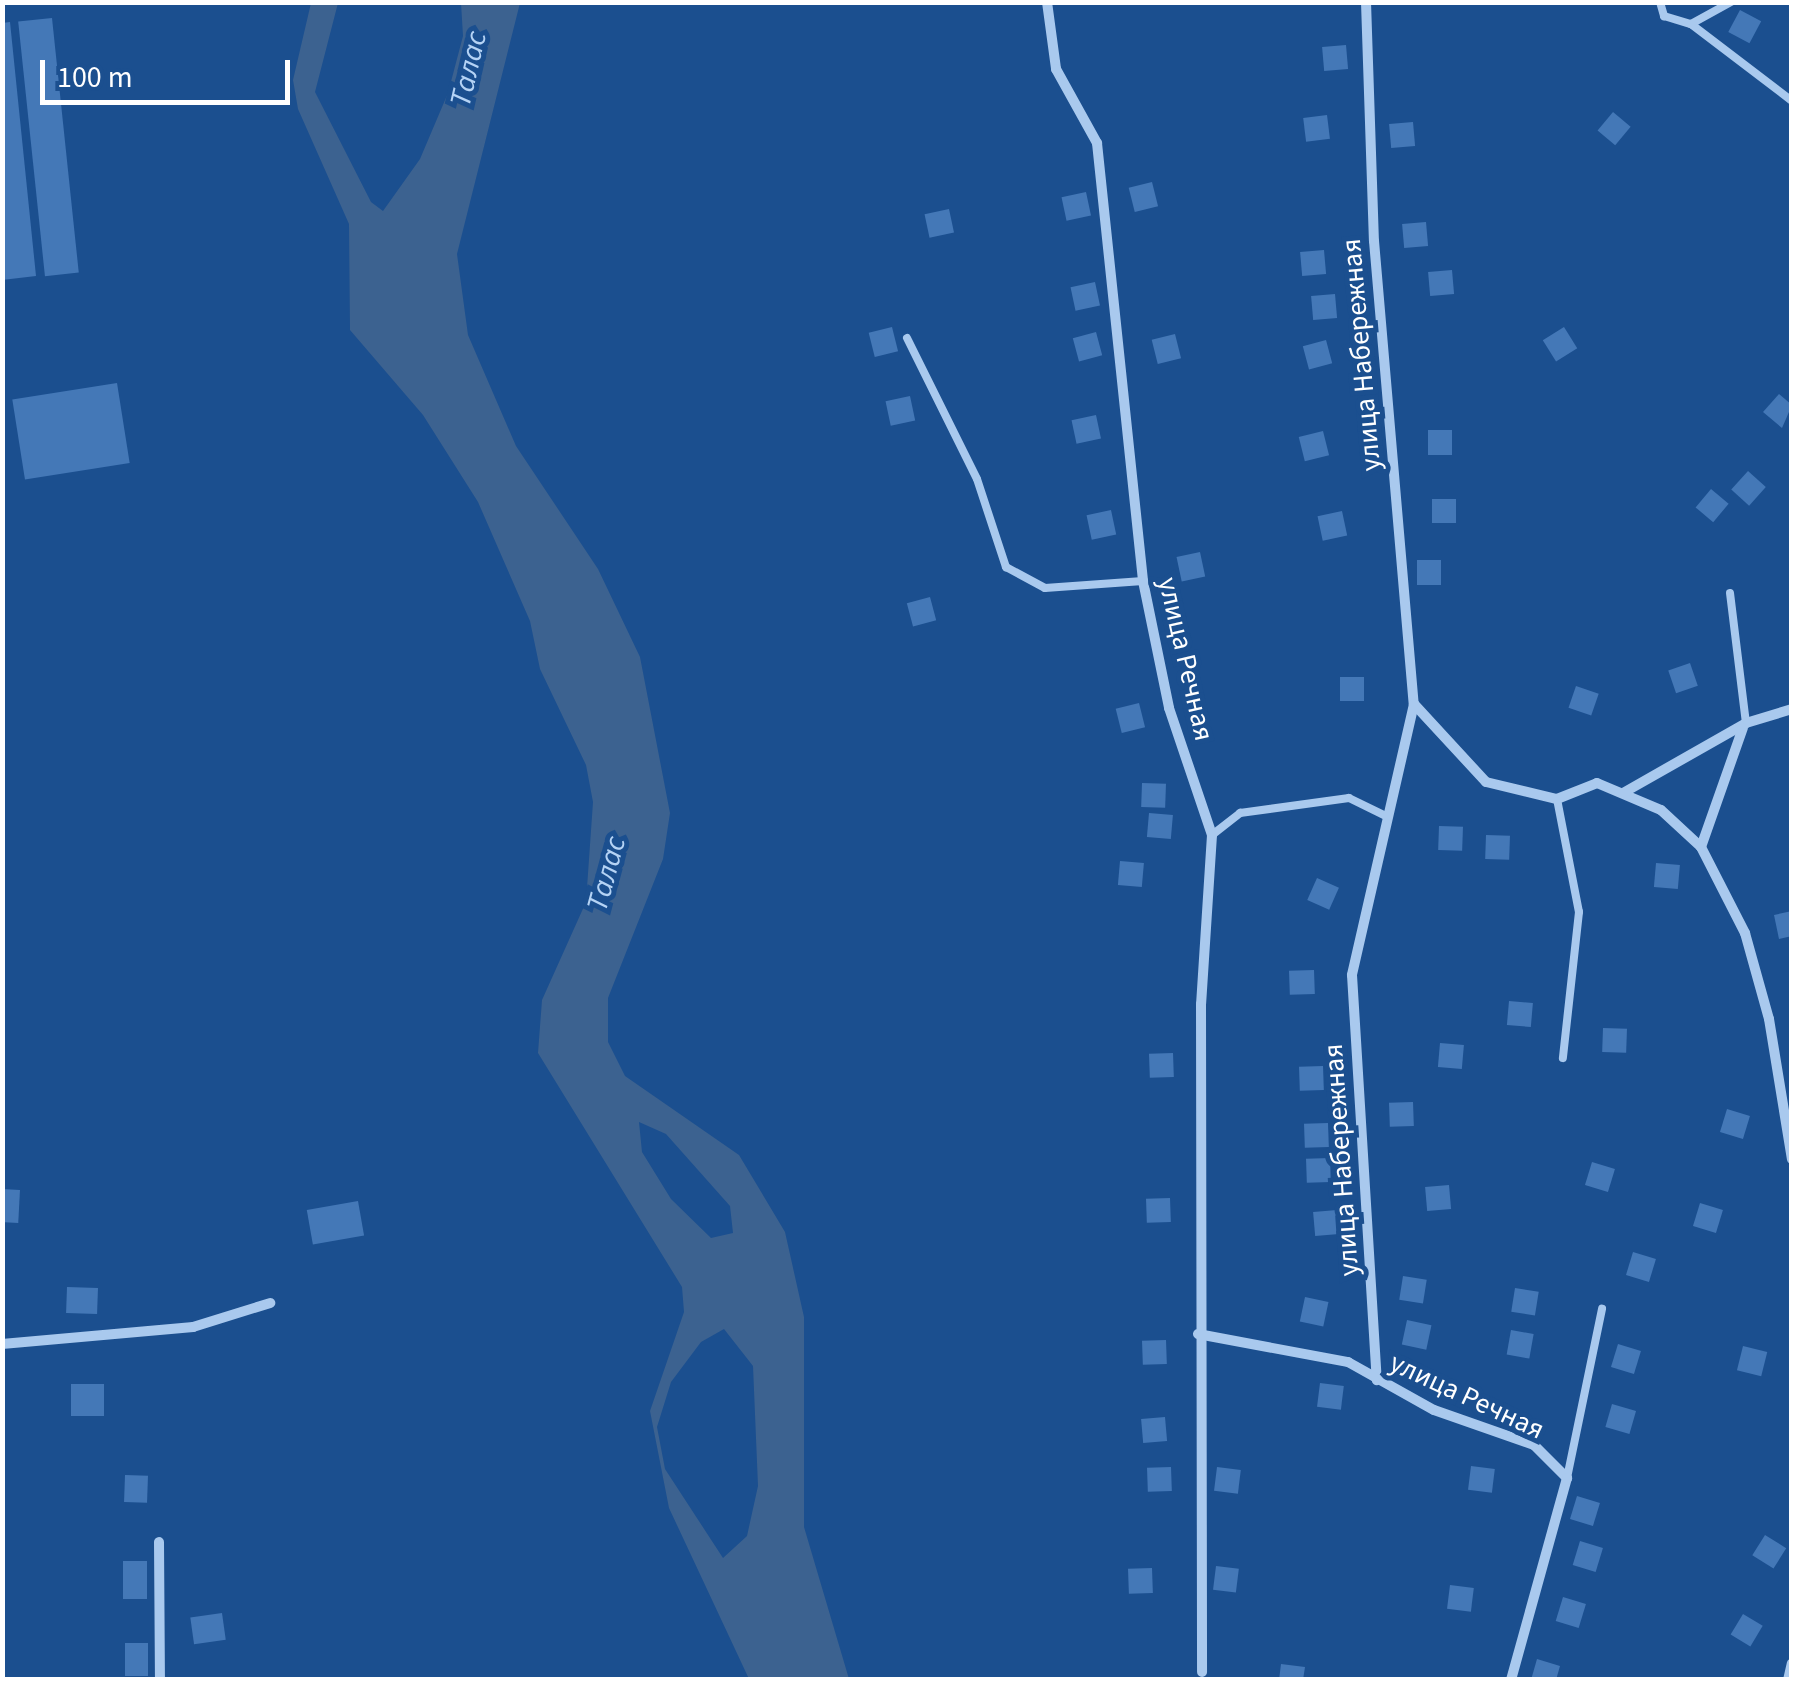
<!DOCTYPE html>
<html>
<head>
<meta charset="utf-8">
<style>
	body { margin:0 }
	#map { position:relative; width:1794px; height:1682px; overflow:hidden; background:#1b4f8f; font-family:"Source Sans 3",sans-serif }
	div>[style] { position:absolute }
	.water>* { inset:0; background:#3c6290 }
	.building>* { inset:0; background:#4478b7; transform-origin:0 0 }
	.lane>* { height:8px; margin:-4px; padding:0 4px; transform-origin:4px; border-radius:4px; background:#a9c9ee }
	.street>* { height:10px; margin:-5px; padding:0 5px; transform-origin:5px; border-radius:5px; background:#a9c9ee }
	span { translate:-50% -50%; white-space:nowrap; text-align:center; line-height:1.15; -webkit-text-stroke:10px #1b4f8f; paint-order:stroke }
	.street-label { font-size:28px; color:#fff }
	.water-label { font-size:30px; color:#b5d3f5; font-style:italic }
	.frame { position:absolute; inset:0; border:5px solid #fff; pointer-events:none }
	.scale { position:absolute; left:40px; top:60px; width:250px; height:45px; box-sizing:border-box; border:5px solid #fff; border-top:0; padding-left:12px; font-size:30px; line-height:35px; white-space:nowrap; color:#fff; -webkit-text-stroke:8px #1b4f8f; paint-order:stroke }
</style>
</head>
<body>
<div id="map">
	<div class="water">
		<div style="clip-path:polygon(evenodd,311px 3px,338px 3px,315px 92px,371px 202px,383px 211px,420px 159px,448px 93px,463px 36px,461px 3px,520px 3px,457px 254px,468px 335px,516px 446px,598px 569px,640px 657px,670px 813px,663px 859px,608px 998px,608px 1042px,625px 1076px,739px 1155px,785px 1232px,804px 1317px,804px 1527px,849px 1679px,749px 1679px,669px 1508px,650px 1411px,684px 1312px,682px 1287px,538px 1053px,542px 1000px,586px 902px,593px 802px,586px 765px,540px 669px,530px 621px,478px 502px,423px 415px,350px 330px,349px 224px,298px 109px,293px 80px,311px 3px,639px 1122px,666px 1134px,730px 1206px,733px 1233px,711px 1238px,671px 1199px,642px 1152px,639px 1122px,311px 3px,724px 1329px,753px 1366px,758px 1486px,747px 1536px,723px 1558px,665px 1469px,657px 1427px,671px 1382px,701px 1342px,724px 1329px)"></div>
	</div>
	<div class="building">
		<div style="left:1740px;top:10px;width:24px;height:25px;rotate:28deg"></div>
		<div style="left:52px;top:18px;width:256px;height:34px;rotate:84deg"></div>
		<div style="clip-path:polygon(10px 22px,36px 276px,2px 280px,2px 23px)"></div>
		<div style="left:1346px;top:45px;width:24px;height:24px;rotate:85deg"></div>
		<div style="left:1613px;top:112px;width:23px;height:24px;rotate:40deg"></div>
		<div style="left:1327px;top:115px;width:24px;height:24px;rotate:83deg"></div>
		<div style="left:1413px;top:122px;width:24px;height:24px;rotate:85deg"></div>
		<div style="left:1152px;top:182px;width:25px;height:24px;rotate:76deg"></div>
		<div style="left:1086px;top:192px;width:24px;height:25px;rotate:78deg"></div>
		<div style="left:949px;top:209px;width:24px;height:25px;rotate:78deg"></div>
		<div style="left:1426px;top:222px;width:24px;height:24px;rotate:85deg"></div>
		<div style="left:1324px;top:250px;width:24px;height:24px;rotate:85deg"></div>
		<div style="left:1452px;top:270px;width:24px;height:24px;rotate:85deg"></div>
		<div style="left:1095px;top:282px;width:24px;height:25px;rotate:78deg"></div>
		<div style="left:1335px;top:294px;width:24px;height:24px;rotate:85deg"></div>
		<div style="left:892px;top:327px;width:25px;height:24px;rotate:76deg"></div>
		<div style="left:1564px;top:327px;width:25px;height:25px;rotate:58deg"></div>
		<div style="left:1096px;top:332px;width:24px;height:24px;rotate:75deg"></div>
		<div style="left:1175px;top:334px;width:25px;height:24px;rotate:76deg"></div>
		<div style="left:1326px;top:340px;width:24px;height:24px;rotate:75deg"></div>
		<div style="left:117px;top:383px;width:81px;height:106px;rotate:81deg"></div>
		<div style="clip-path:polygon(1779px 394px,1792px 405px,1782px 428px,1763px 412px)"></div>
		<div style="left:910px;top:396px;width:25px;height:25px;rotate:78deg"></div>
		<div style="left:1096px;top:415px;width:24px;height:25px;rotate:78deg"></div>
		<div style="left:1428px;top:430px;width:24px;height:25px"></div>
		<div style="left:1323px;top:431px;width:25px;height:25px;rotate:76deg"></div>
		<div style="left:1748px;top:471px;width:24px;height:25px;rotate:42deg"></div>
		<div style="left:1711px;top:489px;width:23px;height:24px;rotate:40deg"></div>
		<div style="left:1432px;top:499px;width:24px;height:24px"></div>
		<div style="left:1111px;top:510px;width:25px;height:25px;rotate:78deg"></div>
		<div style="left:1342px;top:511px;width:25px;height:25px;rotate:78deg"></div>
		<div style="left:1200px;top:552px;width:25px;height:24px;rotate:78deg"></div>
		<div style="left:1441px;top:560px;width:25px;height:24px;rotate:90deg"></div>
		<div style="left:930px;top:597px;width:24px;height:24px;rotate:75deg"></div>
		<div style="left:1690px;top:663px;width:24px;height:23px;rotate:71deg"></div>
		<div style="left:1340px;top:677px;width:24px;height:24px"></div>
		<div style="left:1576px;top:686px;width:24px;height:23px;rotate:19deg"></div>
		<div style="left:1139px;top:703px;width:25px;height:24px;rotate:76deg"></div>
		<div style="left:1142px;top:783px;width:24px;height:24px;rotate:2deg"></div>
		<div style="left:1149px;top:813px;width:24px;height:24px;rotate:5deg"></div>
		<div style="left:1439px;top:826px;width:24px;height:24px;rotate:2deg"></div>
		<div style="left:1486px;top:835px;width:24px;height:24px;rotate:2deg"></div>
		<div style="left:1120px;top:861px;width:24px;height:24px;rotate:5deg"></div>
		<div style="left:1656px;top:863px;width:24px;height:24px;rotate:5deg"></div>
		<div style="left:1317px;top:878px;width:24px;height:24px;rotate:24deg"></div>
		<div style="clip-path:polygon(1792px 911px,1792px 936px,1779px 939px,1774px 915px)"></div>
		<div style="left:1314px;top:970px;width:24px;height:25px;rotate:88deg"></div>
		<div style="left:1509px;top:1001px;width:24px;height:24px;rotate:5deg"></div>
		<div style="left:1603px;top:1028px;width:24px;height:24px;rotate:2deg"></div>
		<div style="left:1440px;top:1043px;width:24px;height:24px;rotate:5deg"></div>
		<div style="left:1173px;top:1053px;width:24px;height:24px;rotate:88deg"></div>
		<div style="left:1323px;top:1066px;width:24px;height:24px;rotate:88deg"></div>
		<div style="left:1413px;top:1102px;width:24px;height:24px;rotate:88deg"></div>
		<div style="left:1727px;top:1109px;width:24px;height:24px;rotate:17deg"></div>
		<div style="left:1328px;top:1123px;width:24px;height:24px;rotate:88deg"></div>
		<div style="left:1330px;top:1158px;width:24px;height:24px;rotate:88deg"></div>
		<div style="left:1592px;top:1162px;width:24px;height:24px;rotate:17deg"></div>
		<div style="left:1449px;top:1185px;width:24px;height:24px;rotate:85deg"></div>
		<div style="left:2px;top:1189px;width:18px;height:33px;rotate:3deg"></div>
		<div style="left:1170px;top:1198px;width:24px;height:24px;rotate:88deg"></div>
		<div style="left:358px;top:1201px;width:35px;height:52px;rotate:80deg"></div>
		<div style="left:1700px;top:1203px;width:24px;height:24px;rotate:17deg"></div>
		<div style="left:1337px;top:1210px;width:24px;height:24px;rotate:85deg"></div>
		<div style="left:1633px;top:1252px;width:24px;height:24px;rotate:17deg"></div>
		<div style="left:1403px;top:1276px;width:24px;height:24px;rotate:9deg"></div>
		<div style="left:67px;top:1287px;width:31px;height:26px;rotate:2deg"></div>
		<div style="left:1515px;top:1288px;width:24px;height:24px;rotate:9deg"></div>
		<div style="left:1305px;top:1297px;width:24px;height:25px;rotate:12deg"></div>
		<div style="left:1407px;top:1320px;width:25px;height:25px;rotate:12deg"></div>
		<div style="left:1511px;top:1330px;width:23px;height:25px;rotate:10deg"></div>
		<div style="left:1166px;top:1340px;width:24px;height:24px;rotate:88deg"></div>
		<div style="left:1618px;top:1344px;width:24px;height:24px;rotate:17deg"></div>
		<div style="left:1743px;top:1346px;width:25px;height:25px;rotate:14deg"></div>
		<div style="left:1320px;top:1383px;width:24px;height:24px;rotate:7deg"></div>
		<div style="left:104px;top:1384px;width:32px;height:33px;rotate:90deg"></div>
		<div style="left:1612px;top:1404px;width:25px;height:24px;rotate:16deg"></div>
		<div style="left:1165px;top:1417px;width:24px;height:24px;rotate:85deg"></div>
		<div style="left:1471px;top:1466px;width:24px;height:24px;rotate:7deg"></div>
		<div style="left:1171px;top:1467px;width:24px;height:24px;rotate:88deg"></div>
		<div style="left:1217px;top:1467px;width:24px;height:24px;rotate:7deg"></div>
		<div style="left:125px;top:1475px;width:23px;height:27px;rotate:2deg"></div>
		<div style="left:1577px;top:1496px;width:24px;height:24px;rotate:17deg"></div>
		<div style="left:1765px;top:1535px;width:25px;height:24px;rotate:32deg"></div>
		<div style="left:1580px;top:1541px;width:24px;height:25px;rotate:17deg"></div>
		<div style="left:123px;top:1561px;width:24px;height:38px"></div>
		<div style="left:1216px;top:1566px;width:23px;height:24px;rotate:7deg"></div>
		<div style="left:1152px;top:1568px;width:25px;height:24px;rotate:88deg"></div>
		<div style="left:1450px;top:1585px;width:24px;height:24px;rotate:7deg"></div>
		<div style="left:1563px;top:1597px;width:24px;height:25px;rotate:17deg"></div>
		<div style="left:222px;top:1613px;width:27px;height:32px;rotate:82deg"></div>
		<div style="left:1743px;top:1614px;width:23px;height:24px;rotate:31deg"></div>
		<div style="left:125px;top:1643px;width:23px;height:33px"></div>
		<div style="clip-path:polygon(1537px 1659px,1560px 1666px,1556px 1680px,1531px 1680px)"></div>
		<div style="clip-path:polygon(1281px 1664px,1305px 1667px,1303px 1680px,1279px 1680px)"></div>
	</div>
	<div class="lane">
		<div style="left:1660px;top:2px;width:15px;rotate:74deg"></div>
		<div style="left:1664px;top:16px;width:28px;rotate:17deg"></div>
		<div style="left:1691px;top:24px;width:46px;rotate:-28.8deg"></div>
		<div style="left:1691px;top:24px;width:127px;rotate:37.3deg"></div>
		<div style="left:907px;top:338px;width:157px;rotate:63.6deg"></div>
		<div style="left:977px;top:479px;width:93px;rotate:71.8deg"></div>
		<div style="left:1006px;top:567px;width:44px;rotate:28.3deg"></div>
		<div style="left:1045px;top:588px;width:98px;rotate:-4.1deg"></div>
		<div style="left:1730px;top:593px;width:131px;rotate:83deg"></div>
		<div style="left:1557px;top:799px;width:115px;rotate:79deg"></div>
		<div style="left:1579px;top:912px;width:147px;rotate:96.3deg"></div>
		<div style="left:1212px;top:835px;width:36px;rotate:-38deg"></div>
		<div style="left:1240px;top:813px;width:110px;rotate:-7.8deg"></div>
		<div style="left:1349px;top:798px;width:39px;rotate:26deg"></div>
		<div style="left:1567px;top:1478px;width:173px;rotate:-78.3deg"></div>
	</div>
	<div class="street">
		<div style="left:1047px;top:2px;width:68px;rotate:82.3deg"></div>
		<div style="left:1056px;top:69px;width:85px;rotate:61deg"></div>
		<div style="left:1097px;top:143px;width:440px;rotate:84deg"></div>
		<div style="left:1143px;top:581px;width:130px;rotate:78.4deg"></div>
		<div style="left:1169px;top:708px;width:134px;rotate:71.3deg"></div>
		<div style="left:1212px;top:835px;width:169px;rotate:93.7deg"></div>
		<div style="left:1201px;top:1004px;width:668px;rotate:89.91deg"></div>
		<div style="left:1366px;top:2px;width:239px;rotate:88.1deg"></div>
		<div style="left:1374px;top:241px;width:465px;rotate:85.1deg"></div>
		<div style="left:1414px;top:704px;width:278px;rotate:102.9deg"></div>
		<div style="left:1352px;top:975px;width:406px;rotate:86.5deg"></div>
		<div style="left:1414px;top:704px;width:106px;rotate:47.3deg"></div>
		<div style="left:1486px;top:782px;width:73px;rotate:13.5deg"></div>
		<div style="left:1557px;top:799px;width:43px;rotate:-21.8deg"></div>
		<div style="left:1597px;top:783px;width:69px;rotate:22.9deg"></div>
		<div style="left:1661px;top:810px;width:54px;rotate:42.8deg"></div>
		<div style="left:1701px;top:847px;width:97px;rotate:62.9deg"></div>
		<div style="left:1745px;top:933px;width:89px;rotate:74.4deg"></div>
		<div style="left:1769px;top:1019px;width:142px;rotate:80.7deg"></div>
		<div style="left:1623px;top:793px;width:142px;rotate:-29.6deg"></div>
		<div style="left:1746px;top:723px;width:48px;rotate:-16.9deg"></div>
		<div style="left:1701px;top:847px;width:126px;rotate:-70.6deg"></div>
		<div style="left:1198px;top:1334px;width:153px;rotate:10.6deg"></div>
		<div style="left:1348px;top:1362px;width:98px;rotate:29.2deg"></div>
		<div style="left:1434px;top:1410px;width:106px;rotate:19.3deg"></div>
		<div style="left:1534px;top:1445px;width:47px;rotate:45deg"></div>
		<div style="left:1567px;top:1478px;width:210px;rotate:105.5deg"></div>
		<div style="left:2px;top:1344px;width:192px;rotate:-5.1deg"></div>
		<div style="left:193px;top:1327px;width:81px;rotate:-17.3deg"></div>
		<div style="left:159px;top:1542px;width:138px;rotate:89.6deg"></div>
		<div style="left:1788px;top:1680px;width:17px;rotate:-77deg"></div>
	</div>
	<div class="street-label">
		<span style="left:1361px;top:355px;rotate:-95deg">улица Набережная</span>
		<span style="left:1186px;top:659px;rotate:77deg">улица Речная</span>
		<span style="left:1341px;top:1160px;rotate:-94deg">улица Набережная</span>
		<span style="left:1467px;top:1396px;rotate:25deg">улица Речная</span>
	</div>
	<div class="water-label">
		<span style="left:469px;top:69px;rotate:-77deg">Талас</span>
		<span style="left:607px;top:874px;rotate:-75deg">Талас</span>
	</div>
	<div class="frame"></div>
	<div class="scale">100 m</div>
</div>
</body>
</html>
